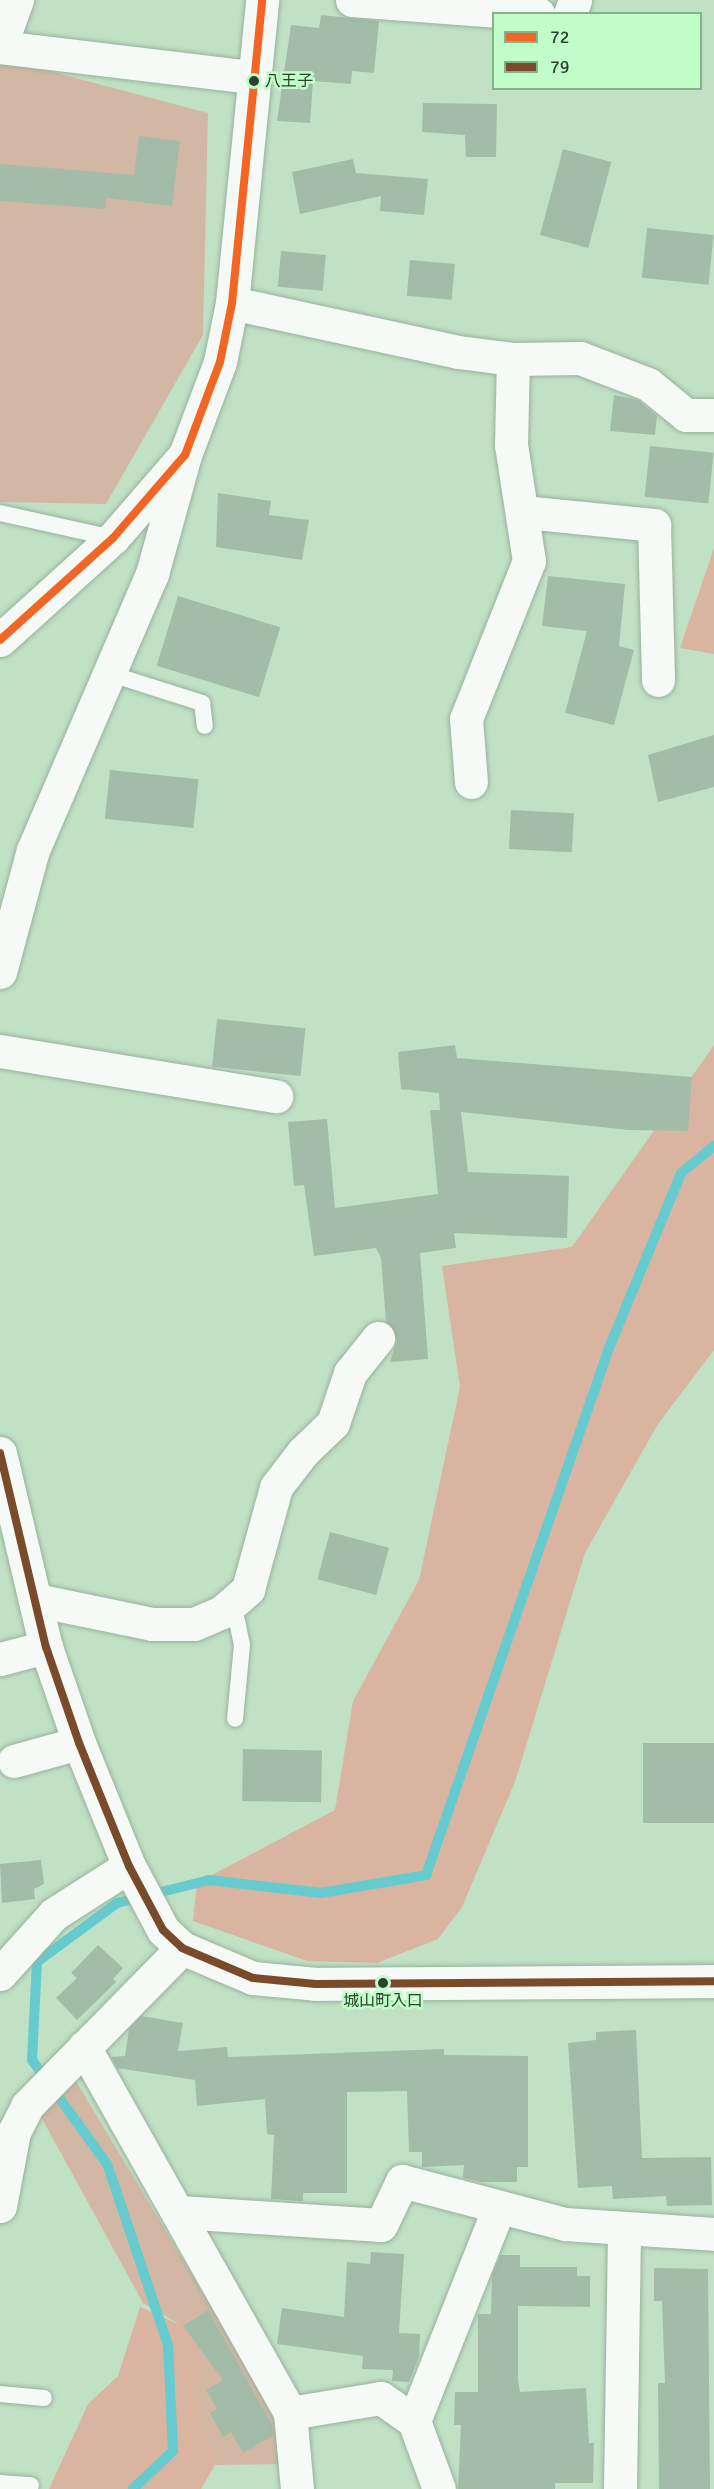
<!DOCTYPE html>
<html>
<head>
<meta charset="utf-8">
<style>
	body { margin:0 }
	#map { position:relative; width:714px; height:2489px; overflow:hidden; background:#c1e1c5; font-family:Signika,"Noto Sans JP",sans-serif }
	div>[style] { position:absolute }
	.green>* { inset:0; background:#d3b7a5 }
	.forest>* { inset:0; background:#d8b4a1 }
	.stream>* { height:10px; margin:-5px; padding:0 5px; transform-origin:5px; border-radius:5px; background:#65cbcf }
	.building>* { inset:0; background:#a3bca7; transform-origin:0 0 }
	.roads { filter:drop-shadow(0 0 2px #99b29d) drop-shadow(0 0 2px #99b29d) }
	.lane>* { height:16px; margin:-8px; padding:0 8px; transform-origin:8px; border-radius:8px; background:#f6faf6 }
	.street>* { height:33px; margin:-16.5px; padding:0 16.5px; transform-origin:16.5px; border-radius:16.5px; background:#f6faf6 }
	.secondary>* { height:33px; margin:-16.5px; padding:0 16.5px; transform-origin:16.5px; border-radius:16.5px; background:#f6faf6 }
	.bus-1>* { height:8px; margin:-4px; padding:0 4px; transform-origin:4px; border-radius:4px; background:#f26522 }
	.bus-2>* { height:8px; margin:-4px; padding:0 4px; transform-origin:4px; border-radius:4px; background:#7a4b2a }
	.dots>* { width:16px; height:16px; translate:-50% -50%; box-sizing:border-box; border:3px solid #c0fdc8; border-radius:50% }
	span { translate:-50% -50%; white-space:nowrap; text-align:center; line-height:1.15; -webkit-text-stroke:5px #c0fdc8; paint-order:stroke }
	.bus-label { font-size:16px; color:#2a422e }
	.left { translate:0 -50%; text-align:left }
	.legend { position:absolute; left:492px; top:12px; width:210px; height:78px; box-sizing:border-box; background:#c0fdc8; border:2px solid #84b28a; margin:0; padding:8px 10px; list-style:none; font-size:18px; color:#2a422e }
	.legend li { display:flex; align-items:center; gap:12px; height:30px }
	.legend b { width:30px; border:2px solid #84b28a }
</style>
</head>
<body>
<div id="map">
	<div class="green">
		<div style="clip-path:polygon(0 58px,208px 113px,203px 335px,106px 504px,0 502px)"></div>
		<div style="clip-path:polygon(74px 2078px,277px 2416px,292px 2464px,215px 2465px,192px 2388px,207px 2373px,179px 2324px,143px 2303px,39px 2113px)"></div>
	</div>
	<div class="forest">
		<div style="clip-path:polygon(714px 548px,714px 654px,680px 648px)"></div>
		<div style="clip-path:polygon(714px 1045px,714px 1350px,658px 1424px,585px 1553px,515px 1782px,462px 1907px,438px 1939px,377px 1963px,307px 1961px,193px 1921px,197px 1883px,335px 1810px,353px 1701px,419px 1580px,460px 1387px,442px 1266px,572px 1247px)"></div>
		<div style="clip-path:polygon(140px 2307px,183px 2326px,207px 2373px,193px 2388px,215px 2465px,201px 2489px,49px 2489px,88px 2404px,118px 2376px)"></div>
	</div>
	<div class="stream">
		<div style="left:133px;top:2489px;width:55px;rotate:-43.5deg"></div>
		<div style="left:173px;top:2451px;width:106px;rotate:-92.7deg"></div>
		<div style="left:168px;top:2345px;width:191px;rotate:-108.6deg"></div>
		<div style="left:107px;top:2164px;width:128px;rotate:-125.8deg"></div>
		<div style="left:32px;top:2060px;width:98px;rotate:-87.1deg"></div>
		<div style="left:37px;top:1962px;width:99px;rotate:-36.4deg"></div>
		<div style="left:117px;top:1903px;width:95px;rotate:-14deg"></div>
		<div style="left:209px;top:1880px;width:113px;rotate:6.6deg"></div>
		<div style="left:321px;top:1893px;width:107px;rotate:-9.7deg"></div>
		<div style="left:426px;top:1875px;width:558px;rotate:-70.85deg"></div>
		<div style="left:609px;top:1348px;width:189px;rotate:-67.6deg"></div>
		<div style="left:681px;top:1173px;width:43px;rotate:-39.3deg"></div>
	</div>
	<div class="building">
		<div style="clip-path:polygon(321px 15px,379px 21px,374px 73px,352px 71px,351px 84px,313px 81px,310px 123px,277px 121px,291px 25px,319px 28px)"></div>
		<div style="clip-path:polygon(423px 103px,497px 104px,496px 157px,466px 157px,465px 135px,422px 132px)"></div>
		<div style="clip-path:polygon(139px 136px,180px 141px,172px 206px,106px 198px,105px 209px,0 201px,0 164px,134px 175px)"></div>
		<div style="left:563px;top:149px;width:50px;height:89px;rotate:15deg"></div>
		<div style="clip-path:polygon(353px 159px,356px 173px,428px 179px,424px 215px,380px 211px,381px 196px,300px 214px,292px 172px)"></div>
		<div style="left:647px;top:228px;width:67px;height:50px;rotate:6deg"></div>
		<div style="left:281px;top:251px;width:45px;height:36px;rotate:5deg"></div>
		<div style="left:410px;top:260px;width:45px;height:36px;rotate:5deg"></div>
		<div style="clip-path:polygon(614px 395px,638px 400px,657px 416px,655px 435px,610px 431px)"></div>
		<div style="left:650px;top:446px;width:64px;height:51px;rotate:6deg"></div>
		<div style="clip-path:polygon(218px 493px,271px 501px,269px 515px,309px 520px,302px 560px,216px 547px)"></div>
		<div style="clip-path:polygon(548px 576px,625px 584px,619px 646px,634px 650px,614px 725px,565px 713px,587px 631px,542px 626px)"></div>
		<div style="left:178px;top:596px;width:107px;height:73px;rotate:17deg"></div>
		<div style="clip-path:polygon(714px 735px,714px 787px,658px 802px,648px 755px)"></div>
		<div style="left:110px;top:770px;width:89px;height:49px;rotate:6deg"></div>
		<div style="left:511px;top:810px;width:63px;height:39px;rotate:3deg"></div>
		<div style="left:217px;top:1019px;width:89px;height:48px;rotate:6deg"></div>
		<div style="clip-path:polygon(455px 1045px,457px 1058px,692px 1077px,688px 1131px,629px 1130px,461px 1112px,468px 1172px,569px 1176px,567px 1238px,454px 1233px,456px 1248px,420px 1253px,428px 1359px,390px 1362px,397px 1340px,386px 1322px,381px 1258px,376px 1248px,314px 1256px,304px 1185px,294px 1186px,288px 1122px,327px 1119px,335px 1208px,438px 1194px,430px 1110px,440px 1110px,439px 1093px,401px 1089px,398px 1052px)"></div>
		<div style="left:330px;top:1532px;width:61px;height:49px;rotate:15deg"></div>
		<div style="left:643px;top:1743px;width:71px;height:80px"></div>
		<div style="left:243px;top:1749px;width:79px;height:52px;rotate:1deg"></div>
		<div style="clip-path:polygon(41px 1860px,44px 1884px,34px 1889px,35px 1899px,2px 1903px,0 1864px)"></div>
		<div style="clip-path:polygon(98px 1945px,123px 1968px,113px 1979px,116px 1982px,77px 2020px,56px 1998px,77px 1978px,71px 1973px)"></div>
		<div style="clip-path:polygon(141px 2016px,183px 2023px,178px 2051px,227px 2047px,228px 2057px,444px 2049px,444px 2055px,528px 2056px,528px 2167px,517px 2167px,517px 2182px,481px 2182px,463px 2178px,464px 2165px,422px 2167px,422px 2152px,409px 2152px,407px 2091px,347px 2092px,347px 2193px,303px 2193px,303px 2201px,271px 2199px,274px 2135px,267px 2134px,265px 2099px,197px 2106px,195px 2080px,117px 2068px,111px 2057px,125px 2056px,129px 2029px)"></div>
		<div style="clip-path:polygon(636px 2030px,642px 2158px,711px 2157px,712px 2205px,667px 2206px,666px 2196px,613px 2199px,612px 2186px,578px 2188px,568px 2043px,596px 2040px,596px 2032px)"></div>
		<div style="clip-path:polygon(371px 2252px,404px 2254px,399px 2333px,420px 2334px,419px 2357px,409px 2382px,392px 2381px,393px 2370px,362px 2369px,363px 2356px,277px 2344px,282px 2308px,344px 2317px,347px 2262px,370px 2264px)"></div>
		<div style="clip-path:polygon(500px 2255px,520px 2255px,520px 2267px,577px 2267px,577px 2276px,590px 2276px,590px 2307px,518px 2306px,518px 2379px,520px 2392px,586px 2388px,589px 2443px,594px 2443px,593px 2483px,555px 2483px,555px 2489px,458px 2489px,461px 2425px,454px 2425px,455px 2392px,478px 2392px,478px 2314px,491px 2314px,492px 2276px)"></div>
		<div style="clip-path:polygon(654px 2268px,708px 2269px,710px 2489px,659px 2489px,658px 2383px,665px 2383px,662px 2301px,654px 2301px)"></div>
		<div style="clip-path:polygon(208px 2310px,272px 2425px,273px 2436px,243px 2453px,231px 2432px,223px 2437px,210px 2413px,217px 2409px,206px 2390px,223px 2380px,183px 2326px)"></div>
	</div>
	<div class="roads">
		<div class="lane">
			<div style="left:0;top:513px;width:116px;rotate:12.5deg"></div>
			<div style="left:111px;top:674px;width:96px;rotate:17.7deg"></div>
			<div style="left:202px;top:703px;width:23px;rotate:83deg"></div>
			<div style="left:233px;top:1602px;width:44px;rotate:78.2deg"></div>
			<div style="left:242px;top:1645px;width:74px;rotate:95.4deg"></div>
			<div style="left:0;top:2394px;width:44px;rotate:5.2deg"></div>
			<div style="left:0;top:2483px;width:31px;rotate:4deg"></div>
		</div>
		<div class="street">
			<div style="left:17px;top:0;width:50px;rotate:109.9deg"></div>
			<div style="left:0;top:47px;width:254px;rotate:6.8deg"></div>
			<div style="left:352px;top:0;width:187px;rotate:4.3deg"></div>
			<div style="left:570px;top:14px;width:15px;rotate:-70deg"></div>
			<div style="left:232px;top:303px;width:231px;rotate:12.2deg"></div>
			<div style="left:458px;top:352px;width:55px;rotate:7.3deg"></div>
			<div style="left:513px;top:359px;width:67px;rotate:-0.9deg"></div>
			<div style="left:580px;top:358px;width:73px;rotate:20.9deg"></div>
			<div style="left:648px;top:384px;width:49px;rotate:39.2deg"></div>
			<div style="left:686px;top:415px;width:28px"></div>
			<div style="left:524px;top:512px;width:131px;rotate:5.7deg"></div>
			<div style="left:654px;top:525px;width:155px;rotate:88.5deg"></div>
			<div style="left:0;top:640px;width:152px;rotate:-42.1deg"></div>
			<div style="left:113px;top:538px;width:110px;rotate:-49.1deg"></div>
			<div style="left:185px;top:455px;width:99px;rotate:-69.4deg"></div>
			<div style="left:220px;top:362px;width:60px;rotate:-78.5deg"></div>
			<div style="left:232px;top:303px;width:304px;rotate:-84.3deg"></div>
			<div style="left:471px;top:782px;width:63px;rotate:-94.5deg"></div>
			<div style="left:466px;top:719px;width:170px;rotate:-68.3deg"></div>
			<div style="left:529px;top:561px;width:117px;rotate:-98.8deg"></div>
			<div style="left:511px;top:445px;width:86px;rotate:-88.7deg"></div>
			<div style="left:0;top:1051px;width:280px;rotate:9.3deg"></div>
			<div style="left:36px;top:1600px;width:118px;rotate:11.7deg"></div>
			<div style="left:152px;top:1624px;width:42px"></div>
			<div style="left:194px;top:1624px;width:30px;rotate:-23deg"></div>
			<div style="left:222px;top:1612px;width:35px;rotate:-41deg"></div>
			<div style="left:248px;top:1589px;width:106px;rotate:-74.6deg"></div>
			<div style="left:276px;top:1487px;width:44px;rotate:-52.4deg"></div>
			<div style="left:303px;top:1452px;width:42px;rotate:-44deg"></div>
			<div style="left:333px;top:1423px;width:53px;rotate:-71.2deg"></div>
			<div style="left:350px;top:1373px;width:45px;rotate:-51.3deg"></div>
			<div style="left:0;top:1659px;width:48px;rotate:-14.6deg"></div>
			<div style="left:14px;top:1761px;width:67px;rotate:-15.5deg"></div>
			<div style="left:0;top:1974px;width:81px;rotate:-48deg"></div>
			<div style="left:54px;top:1914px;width:89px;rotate:-32.6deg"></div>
			<div style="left:84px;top:2047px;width:420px;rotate:60.6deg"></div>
			<div style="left:290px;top:2413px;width:92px;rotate:-9.4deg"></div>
			<div style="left:381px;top:2398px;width:40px;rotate:34.9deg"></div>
			<div style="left:414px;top:2421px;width:72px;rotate:69.8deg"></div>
			<div style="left:0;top:2206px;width:75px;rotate:-79.3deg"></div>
			<div style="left:14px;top:2132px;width:29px;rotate:-63deg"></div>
			<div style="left:27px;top:2106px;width:221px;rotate:-45.5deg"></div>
			<div style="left:179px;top:2212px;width:202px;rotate:3.7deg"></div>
			<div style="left:381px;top:2225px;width:49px;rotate:-64.5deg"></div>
			<div style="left:402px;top:2181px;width:169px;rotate:14.8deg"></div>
			<div style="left:565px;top:2224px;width:149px;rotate:3.8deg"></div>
			<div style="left:290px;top:2413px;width:76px;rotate:84.7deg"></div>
			<div style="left:414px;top:2421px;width:227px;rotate:-68.3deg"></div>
			<div style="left:620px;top:2489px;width:258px;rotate:-89.1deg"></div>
		</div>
		<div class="secondary">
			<div style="left:0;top:972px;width:126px;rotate:-74.9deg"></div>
			<div style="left:33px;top:850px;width:301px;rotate:-66.7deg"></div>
			<div style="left:152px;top:574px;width:123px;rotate:-74.5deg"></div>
			<div style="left:0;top:1453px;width:199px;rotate:76.7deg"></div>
			<div style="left:46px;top:1647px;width:102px;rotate:71deg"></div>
			<div style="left:79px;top:1743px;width:133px;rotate:67.9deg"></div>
			<div style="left:129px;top:1866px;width:72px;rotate:62deg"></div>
			<div style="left:163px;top:1930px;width:26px;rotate:43deg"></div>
			<div style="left:182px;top:1948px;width:77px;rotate:22.9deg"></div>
			<div style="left:253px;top:1978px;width:63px;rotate:5.4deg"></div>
			<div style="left:316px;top:1984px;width:398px;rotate:-0.4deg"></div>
		</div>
	</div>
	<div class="bus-1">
		<div style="left:0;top:640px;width:152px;rotate:-42.1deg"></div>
		<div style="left:113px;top:538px;width:110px;rotate:-49.1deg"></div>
		<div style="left:185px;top:455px;width:99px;rotate:-69.4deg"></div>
		<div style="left:220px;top:362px;width:60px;rotate:-78.5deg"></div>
		<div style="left:232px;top:303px;width:304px;rotate:-84.3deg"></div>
	</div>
	<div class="bus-2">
		<div style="left:0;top:1453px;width:199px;rotate:76.7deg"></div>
		<div style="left:46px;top:1647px;width:102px;rotate:71deg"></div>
		<div style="left:79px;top:1743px;width:133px;rotate:67.9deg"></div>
		<div style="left:129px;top:1866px;width:72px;rotate:62deg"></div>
		<div style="left:163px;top:1930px;width:26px;rotate:43deg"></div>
		<div style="left:182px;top:1948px;width:77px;rotate:22.9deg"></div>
		<div style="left:253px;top:1978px;width:63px;rotate:5.4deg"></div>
		<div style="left:316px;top:1984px;width:398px;rotate:-0.4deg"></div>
	</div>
	<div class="dots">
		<div style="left:254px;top:81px;background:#2a422e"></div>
		<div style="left:383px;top:1983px;background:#2a422e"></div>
	</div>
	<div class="bus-label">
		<span class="left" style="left:265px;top:81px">八王子</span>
		<span style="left:383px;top:2001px">城山町入口</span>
	</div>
	<ul class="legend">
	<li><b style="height:8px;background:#f26522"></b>72</li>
	<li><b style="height:8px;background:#7a4b2a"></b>79</li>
	</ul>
</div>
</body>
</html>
